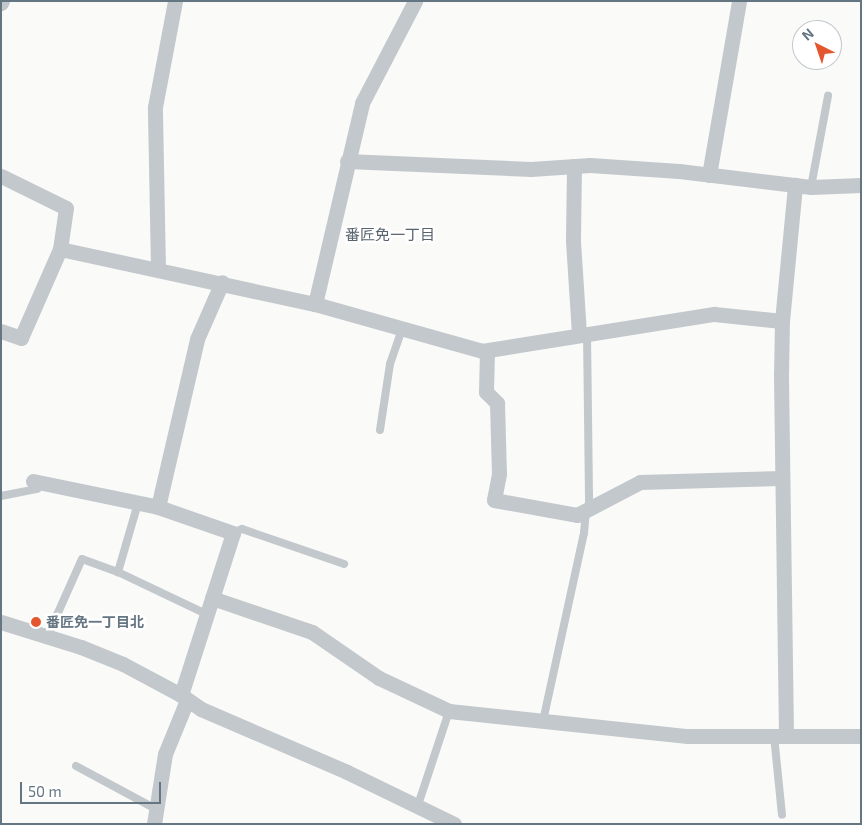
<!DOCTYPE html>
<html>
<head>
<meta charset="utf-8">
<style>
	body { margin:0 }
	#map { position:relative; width:862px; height:825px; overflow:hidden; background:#fafaf8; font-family:"Exo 2","Noto Sans JP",sans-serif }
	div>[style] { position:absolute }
	.lane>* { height:8px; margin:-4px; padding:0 4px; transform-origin:4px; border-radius:4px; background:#c3c8cc }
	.street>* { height:15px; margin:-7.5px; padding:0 7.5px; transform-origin:7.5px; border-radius:7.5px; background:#c3c8cc }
	.dots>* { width:14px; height:14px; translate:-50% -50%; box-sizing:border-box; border:2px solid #fff; border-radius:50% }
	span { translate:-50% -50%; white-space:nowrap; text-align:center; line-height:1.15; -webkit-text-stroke:5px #fff; paint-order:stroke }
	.poi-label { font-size:14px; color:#657683; font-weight:700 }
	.left { translate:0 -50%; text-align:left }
	.neighbourhood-label { font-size:15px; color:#57646e }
	.frame { position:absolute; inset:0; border:2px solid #657683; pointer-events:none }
	.north { position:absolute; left:792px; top:20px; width:50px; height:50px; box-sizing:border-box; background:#fff; border:1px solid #c1c8cd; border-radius:50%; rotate:319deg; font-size:14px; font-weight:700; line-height:20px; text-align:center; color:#657683 }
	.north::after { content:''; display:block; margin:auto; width:18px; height:22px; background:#e4572e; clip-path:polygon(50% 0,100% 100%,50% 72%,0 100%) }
	.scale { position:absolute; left:20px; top:782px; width:141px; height:22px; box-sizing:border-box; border:2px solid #657683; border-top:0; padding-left:6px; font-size:15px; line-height:18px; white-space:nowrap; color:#657683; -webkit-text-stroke:4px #fff; paint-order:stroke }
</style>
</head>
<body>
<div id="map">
	<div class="lane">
		<div style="left:811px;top:187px;width:93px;rotate:-79.4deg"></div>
		<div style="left:587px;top:333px;width:175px;rotate:89.3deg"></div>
		<div style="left:380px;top:430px;width:67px;rotate:-81.4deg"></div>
		<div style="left:390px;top:364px;width:37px;rotate:-71deg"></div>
		<div style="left:1px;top:496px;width:37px;rotate:-11deg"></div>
		<div style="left:136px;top:510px;width:65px;rotate:106.2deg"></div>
		<div style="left:118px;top:572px;width:98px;rotate:25.5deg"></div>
		<div style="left:233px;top:533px;width:10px;rotate:-24deg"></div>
		<div style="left:242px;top:529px;width:108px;rotate:18.9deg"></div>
		<div style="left:48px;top:635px;width:83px;rotate:-65.9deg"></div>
		<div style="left:82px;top:559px;width:38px;rotate:20deg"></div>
		<div style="left:543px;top:721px;width:192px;rotate:-77.7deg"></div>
		<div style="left:584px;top:533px;width:21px;rotate:-85deg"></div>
		<div style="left:774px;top:736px;width:79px;rotate:84.2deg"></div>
		<div style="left:76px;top:766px;width:91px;rotate:28.3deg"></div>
		<div style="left:418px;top:805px;width:99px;rotate:-71.7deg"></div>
	</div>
	<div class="street">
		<div style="left:1px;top:3px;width:2px;rotate:-63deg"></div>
		<div style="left:347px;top:161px;width:184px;rotate:2.5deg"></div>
		<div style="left:531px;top:169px;width:59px;rotate:-3.9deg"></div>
		<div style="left:590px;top:165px;width:89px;rotate:3.9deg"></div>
		<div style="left:679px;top:171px;width:133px;rotate:6.9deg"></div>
		<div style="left:811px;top:187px;width:50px;rotate:-2.3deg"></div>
		<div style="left:574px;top:166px;width:75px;rotate:90.8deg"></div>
		<div style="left:573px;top:241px;width:93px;rotate:86.3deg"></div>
		<div style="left:709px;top:175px;width:177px;rotate:-80.2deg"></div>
		<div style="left:1px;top:176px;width:72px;rotate:26.2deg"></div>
		<div style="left:66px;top:208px;width:41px;rotate:98.3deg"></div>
		<div style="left:60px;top:249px;width:97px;rotate:113.7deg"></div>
		<div style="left:21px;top:338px;width:21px;rotate:-161deg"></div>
		<div style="left:60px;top:249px;width:261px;rotate:12.2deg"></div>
		<div style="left:315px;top:304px;width:173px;rotate:15.7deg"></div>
		<div style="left:482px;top:351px;width:235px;rotate:-9.1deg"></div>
		<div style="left:714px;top:314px;width:68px;rotate:5.9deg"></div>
		<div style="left:158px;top:269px;width:162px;rotate:-91.1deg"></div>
		<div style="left:155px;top:107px;width:108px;rotate:-79.3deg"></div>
		<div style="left:315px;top:304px;width:206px;rotate:-76.8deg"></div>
		<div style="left:362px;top:103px;width:115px;rotate:-62.5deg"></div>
		<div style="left:487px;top:351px;width:41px;rotate:91.4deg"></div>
		<div style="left:486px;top:392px;width:16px;rotate:45deg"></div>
		<div style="left:497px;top:403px;width:71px;rotate:88.4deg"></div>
		<div style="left:499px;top:474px;width:26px;rotate:101deg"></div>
		<div style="left:494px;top:500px;width:84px;rotate:10.2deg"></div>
		<div style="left:577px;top:515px;width:71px;rotate:-27.6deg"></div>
		<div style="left:640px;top:482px;width:142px;rotate:-1.6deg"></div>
		<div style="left:33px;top:481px;width:128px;rotate:11.7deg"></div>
		<div style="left:212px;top:598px;width:106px;rotate:18.8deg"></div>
		<div style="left:312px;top:632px;width:81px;rotate:34.5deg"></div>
		<div style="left:379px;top:678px;width:77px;rotate:25.2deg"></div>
		<div style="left:449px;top:711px;width:240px;rotate:6deg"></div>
		<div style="left:688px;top:736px;width:173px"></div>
		<div style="left:1px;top:622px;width:84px;rotate:17.4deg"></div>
		<div style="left:81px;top:647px;width:45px;rotate:22deg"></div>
		<div style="left:123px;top:664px;width:66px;rotate:28.1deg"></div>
		<div style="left:181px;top:695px;width:24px;rotate:35deg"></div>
		<div style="left:201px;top:709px;width:159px;rotate:23.3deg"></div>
		<div style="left:347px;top:772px;width:119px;rotate:25.9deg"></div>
		<div style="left:181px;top:695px;width:170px;rotate:-72.2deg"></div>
		<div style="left:233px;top:533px;width:79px;rotate:-160.9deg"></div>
		<div style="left:158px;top:507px;width:172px;rotate:-76.9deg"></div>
		<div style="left:197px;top:339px;width:62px;rotate:-66.3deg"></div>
		<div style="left:786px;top:735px;width:359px;rotate:-90.8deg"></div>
		<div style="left:781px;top:376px;width:55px;rotate:-89deg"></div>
		<div style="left:782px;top:321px;width:137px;rotate:-84.5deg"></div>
		<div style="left:154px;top:824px;width:71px;rotate:-81.1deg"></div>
		<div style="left:165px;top:754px;width:58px;rotate:-67.8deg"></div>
	</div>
	<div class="dots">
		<div style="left:36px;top:622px;background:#e4572e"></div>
	</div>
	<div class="poi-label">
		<span class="left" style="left:46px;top:622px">番匠免一丁目北</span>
	</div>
	<div class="neighbourhood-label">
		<span style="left:390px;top:235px">番匠免一丁目</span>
	</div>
	<div class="frame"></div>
	<div class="north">N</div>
	<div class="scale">50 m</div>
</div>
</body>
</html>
